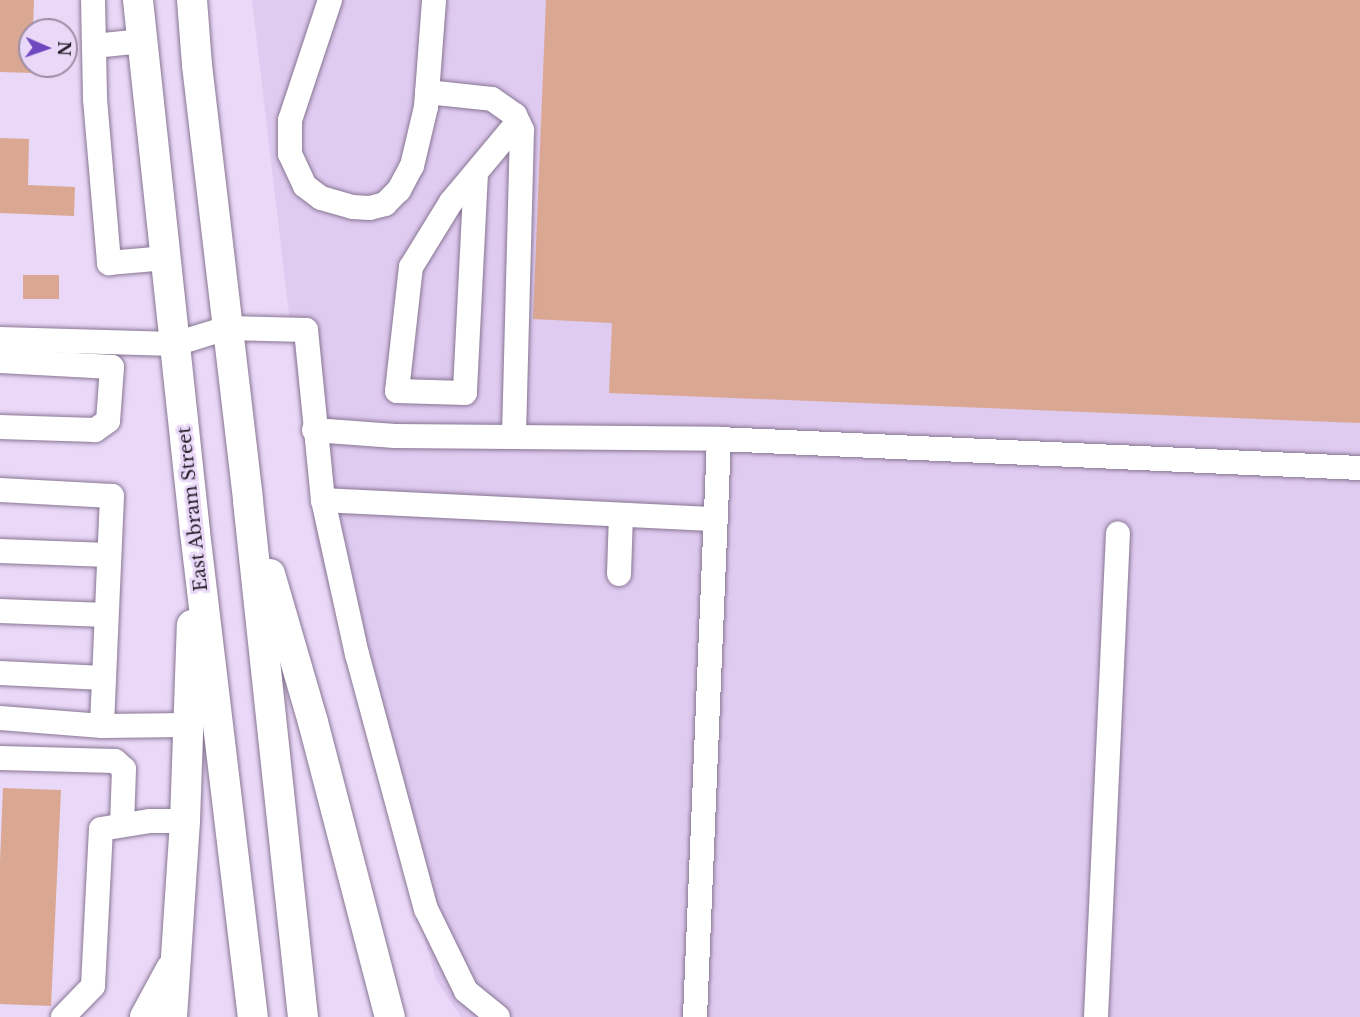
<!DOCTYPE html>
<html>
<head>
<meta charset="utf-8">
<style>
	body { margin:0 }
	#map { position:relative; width:1360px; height:1017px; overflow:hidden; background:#ead8f8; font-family:"Libre Baskerville",serif }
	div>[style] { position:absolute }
	.built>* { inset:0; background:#dfcaf0 }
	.building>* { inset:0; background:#daa792; transform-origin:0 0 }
	.roads { filter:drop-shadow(0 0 2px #877693) drop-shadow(0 0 2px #877693) }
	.minor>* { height:24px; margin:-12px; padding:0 12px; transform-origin:12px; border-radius:12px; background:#fff }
	.major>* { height:30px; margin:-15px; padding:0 15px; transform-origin:15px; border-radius:15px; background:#fff }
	span { translate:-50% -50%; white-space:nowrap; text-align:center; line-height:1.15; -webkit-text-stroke:6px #ead8f8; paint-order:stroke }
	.street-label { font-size:18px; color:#241d28 }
	.north { position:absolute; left:18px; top:18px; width:60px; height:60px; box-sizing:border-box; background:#ead8f8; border:2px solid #9b8da5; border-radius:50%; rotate:92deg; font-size:16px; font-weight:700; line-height:24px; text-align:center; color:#241d28 }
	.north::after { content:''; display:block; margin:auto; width:21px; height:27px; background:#6f48c0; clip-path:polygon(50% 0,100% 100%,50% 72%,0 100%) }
</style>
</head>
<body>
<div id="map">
	<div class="built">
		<div style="clip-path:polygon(252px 0,1360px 0,1360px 1017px,461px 1017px,436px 980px,316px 543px)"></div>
	</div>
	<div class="building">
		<div style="clip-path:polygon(0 0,34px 0,33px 30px,30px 30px,32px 73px,0 72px)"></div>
		<div style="clip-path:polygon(546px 0,1360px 0,1360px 423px,609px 393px,612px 323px,533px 319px)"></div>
		<div style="clip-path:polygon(0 138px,29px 139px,28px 185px,75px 187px,74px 216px,0 213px)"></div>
		<div style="left:23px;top:275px;width:36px;height:24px"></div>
		<div style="clip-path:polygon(3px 788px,61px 790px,51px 1006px,0 1004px,0 862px)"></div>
	</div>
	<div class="roads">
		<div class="minor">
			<div style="left:93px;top:0;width:99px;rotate:88.8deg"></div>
			<div style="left:95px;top:99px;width:165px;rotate:85.1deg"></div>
			<div style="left:109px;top:263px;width:57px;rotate:-5deg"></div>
			<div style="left:330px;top:0;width:126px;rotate:108.4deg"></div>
			<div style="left:290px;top:120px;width:34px;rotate:90deg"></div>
			<div style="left:290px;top:154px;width:35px;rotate:65deg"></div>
			<div style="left:305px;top:186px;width:20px;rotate:37deg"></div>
			<div style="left:321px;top:198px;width:32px;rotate:16deg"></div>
			<div style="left:352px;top:207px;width:18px;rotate:3deg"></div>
			<div style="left:370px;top:208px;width:16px;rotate:-15deg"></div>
			<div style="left:385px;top:204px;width:20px;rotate:-45deg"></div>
			<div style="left:399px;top:190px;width:27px;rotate:-62deg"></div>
			<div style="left:412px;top:166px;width:61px;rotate:-76.7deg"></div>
			<div style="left:426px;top:107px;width:107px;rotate:-85.7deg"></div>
			<div style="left:94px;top:46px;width:49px;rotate:-5.8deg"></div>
			<div style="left:427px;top:92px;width:65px;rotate:6.1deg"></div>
			<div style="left:492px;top:99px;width:28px;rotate:35deg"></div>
			<div style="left:515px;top:115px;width:17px;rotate:65deg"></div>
			<div style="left:522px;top:130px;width:307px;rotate:91.5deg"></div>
			<div style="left:476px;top:173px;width:220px;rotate:92.9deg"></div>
			<div style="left:465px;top:393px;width:68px;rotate:-178.3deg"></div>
			<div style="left:397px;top:391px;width:125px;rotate:-83.6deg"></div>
			<div style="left:411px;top:267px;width:76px;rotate:-58.4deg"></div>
			<div style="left:451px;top:202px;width:104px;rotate:-50.1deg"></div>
			<div style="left:0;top:339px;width:175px;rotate:1.6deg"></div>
			<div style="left:175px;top:344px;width:54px;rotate:-17.1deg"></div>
			<div style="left:227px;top:328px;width:79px;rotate:1.5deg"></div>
			<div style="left:306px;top:330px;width:171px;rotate:84.3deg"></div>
			<div style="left:323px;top:500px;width:392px;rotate:2.8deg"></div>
			<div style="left:0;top:361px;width:112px;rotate:3.1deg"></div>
			<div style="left:112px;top:367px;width:54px;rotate:94.2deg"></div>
			<div style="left:108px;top:421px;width:16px;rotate:145deg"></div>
			<div style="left:95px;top:430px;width:95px;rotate:-178.2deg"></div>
			<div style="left:314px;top:430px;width:81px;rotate:4.2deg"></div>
			<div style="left:395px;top:436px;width:324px;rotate:0.5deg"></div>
			<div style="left:719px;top:439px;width:642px;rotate:2.59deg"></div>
			<div style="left:0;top:490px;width:112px;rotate:3.1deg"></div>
			<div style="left:112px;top:496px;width:230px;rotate:92.5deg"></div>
			<div style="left:102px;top:726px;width:102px;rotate:-175.5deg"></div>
			<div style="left:323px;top:500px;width:158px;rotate:77.6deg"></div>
			<div style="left:357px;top:654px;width:264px;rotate:74.9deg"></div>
			<div style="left:426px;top:909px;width:91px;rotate:64deg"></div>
			<div style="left:466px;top:991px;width:41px;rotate:39.1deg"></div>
			<div style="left:0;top:551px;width:109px;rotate:2.1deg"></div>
			<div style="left:619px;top:574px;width:59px;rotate:-88.1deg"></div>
			<div style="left:0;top:611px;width:106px;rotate:2.2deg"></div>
			<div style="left:0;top:673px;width:104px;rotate:2.8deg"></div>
			<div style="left:102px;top:726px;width:86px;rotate:-0.7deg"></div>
			<div style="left:0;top:758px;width:115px;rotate:1.5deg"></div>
			<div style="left:115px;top:761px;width:12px;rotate:42deg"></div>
			<div style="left:124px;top:769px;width:56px;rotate:92deg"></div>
			<div style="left:63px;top:1017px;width:43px;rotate:-45.9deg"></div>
			<div style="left:93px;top:986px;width:157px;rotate:-87.1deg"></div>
			<div style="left:101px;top:829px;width:50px;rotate:-9.3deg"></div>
			<div style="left:150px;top:821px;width:35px"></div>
			<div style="left:695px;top:1017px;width:578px;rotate:-87.62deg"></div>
			<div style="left:1096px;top:1017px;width:484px;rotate:-87.4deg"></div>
		</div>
		<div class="major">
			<div style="left:138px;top:0;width:535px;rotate:83.88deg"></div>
			<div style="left:195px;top:532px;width:488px;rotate:83.2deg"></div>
			<div style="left:192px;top:0;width:65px;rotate:85.6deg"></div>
			<div style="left:197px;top:65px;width:439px;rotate:83.3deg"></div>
			<div style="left:248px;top:501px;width:519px;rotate:83.92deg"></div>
			<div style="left:270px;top:574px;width:154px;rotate:73.8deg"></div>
			<div style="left:313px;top:722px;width:305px;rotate:75.4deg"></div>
			<div style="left:145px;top:1017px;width:55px;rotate:-61.6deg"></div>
			<div style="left:172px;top:1017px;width:196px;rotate:-86.2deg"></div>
			<div style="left:185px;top:821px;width:196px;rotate:-88deg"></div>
		</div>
	</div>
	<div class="street-label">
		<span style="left:193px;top:509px;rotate:-96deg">East Abram Street</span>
	</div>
	<div class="north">N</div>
</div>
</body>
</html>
